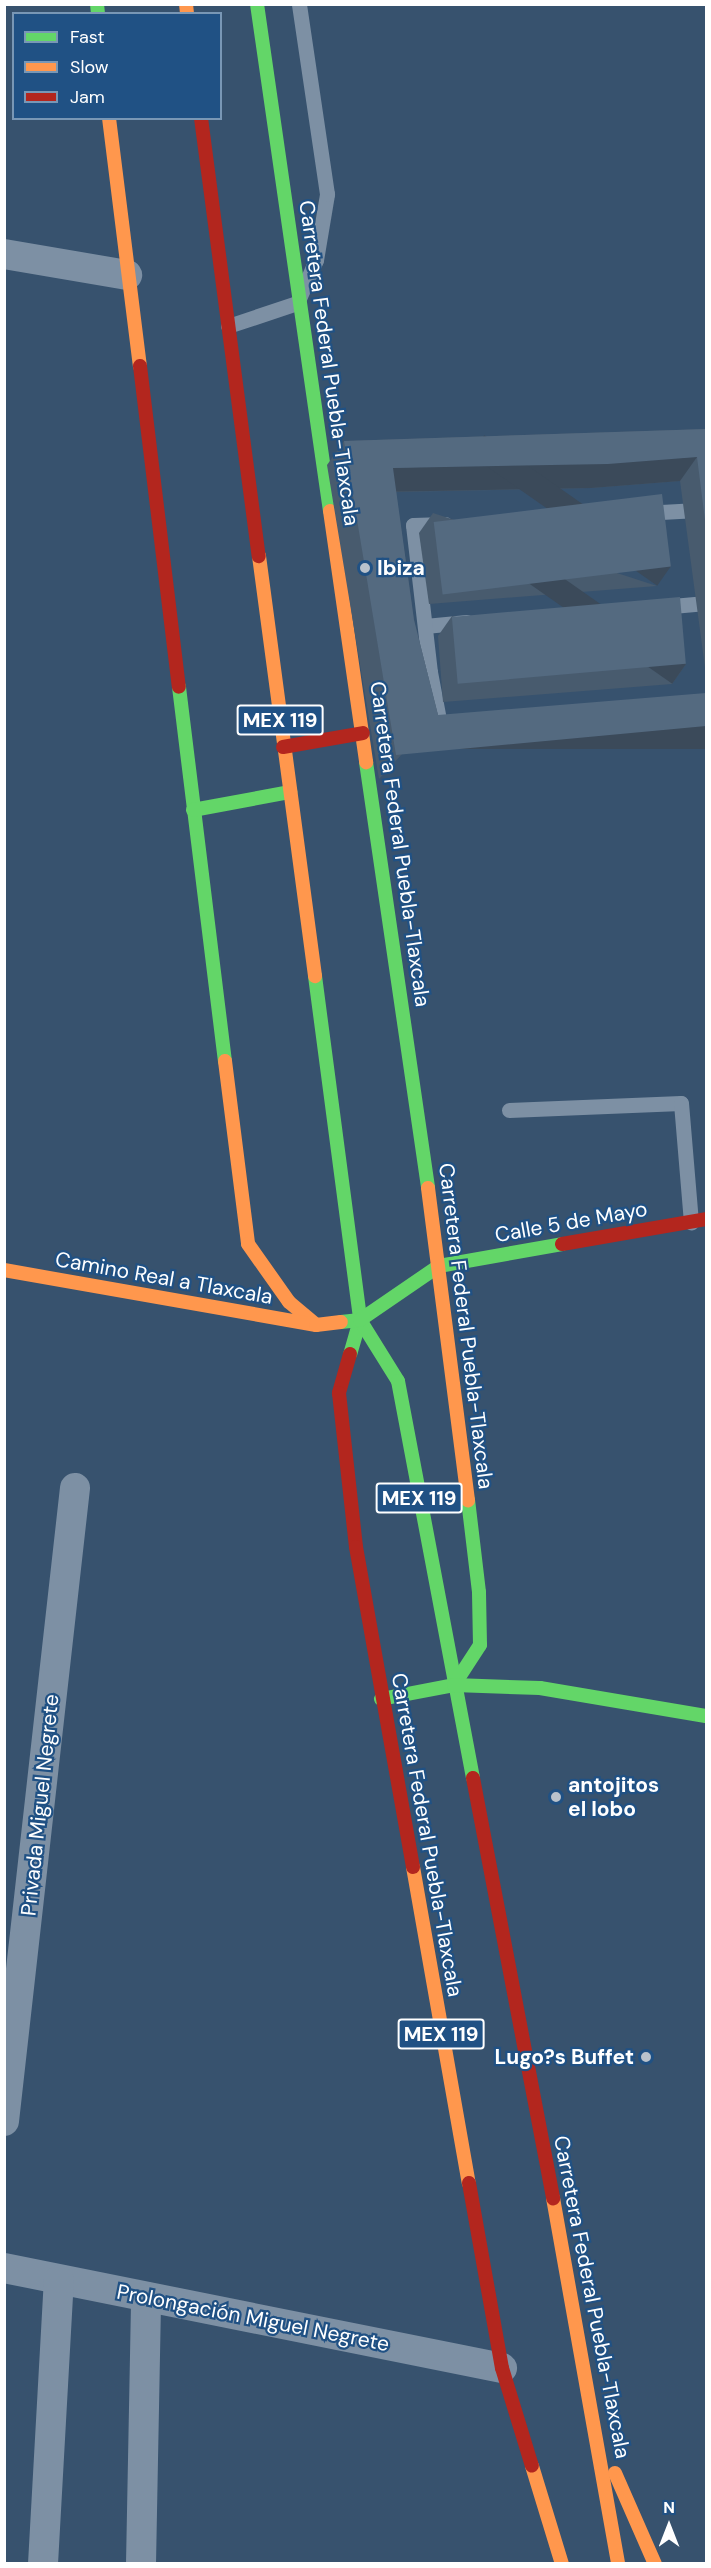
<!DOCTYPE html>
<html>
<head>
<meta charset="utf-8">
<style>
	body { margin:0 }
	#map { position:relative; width:711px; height:2568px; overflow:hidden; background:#37526e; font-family:"DM Sans",sans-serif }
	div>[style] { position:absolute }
	.lane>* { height:15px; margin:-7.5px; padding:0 7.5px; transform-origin:7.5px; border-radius:7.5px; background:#7d90a4 }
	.street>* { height:30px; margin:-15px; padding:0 15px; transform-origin:15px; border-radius:15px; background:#7d90a4 }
	.fast>* { height:14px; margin:-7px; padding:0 7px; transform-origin:7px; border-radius:7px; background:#63d668 }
	.slow>* { height:14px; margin:-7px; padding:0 7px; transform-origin:7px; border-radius:7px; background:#ff974d }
	.jam>* { height:14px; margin:-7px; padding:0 7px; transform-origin:7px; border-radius:7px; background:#b3261e }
	.wall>* { inset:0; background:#485b6e }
	.shaded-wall>* { inset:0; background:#3b4a5a; transform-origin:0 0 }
	.building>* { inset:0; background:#546a80; transform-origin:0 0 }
	.dots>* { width:16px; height:16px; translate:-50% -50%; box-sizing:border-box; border:3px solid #205184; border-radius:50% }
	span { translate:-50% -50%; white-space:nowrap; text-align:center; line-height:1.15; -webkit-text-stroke:4.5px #205184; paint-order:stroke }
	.shield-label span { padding:2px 4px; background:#205184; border:2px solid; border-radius:4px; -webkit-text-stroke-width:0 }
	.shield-label { font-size:20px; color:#fff; font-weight:700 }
	.street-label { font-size:21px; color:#fff }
	.poi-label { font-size:21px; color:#fff; font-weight:700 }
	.left { translate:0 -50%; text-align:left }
	.right { translate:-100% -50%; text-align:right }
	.frame { position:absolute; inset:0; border:6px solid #fff; pointer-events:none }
	.legend { position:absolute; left:12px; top:12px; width:210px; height:108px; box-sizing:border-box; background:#205184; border:2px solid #7997b5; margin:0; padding:8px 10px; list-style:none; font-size:18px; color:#fff }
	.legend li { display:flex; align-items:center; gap:12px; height:30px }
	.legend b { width:30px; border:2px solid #7997b5 }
	.north { position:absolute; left:639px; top:2496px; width:60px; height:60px; -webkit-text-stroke:4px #205184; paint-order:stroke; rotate:0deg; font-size:16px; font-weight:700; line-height:24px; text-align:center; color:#fff }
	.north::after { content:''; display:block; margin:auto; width:21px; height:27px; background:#fff; clip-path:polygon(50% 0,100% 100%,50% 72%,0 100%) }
</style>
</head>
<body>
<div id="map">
	<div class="lane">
		<div style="left:228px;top:326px;width:73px;rotate:-18.4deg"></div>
		<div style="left:297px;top:303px;width:47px;rotate:-66.2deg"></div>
		<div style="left:316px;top:260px;width:67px;rotate:-80.5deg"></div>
		<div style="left:327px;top:194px;width:192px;rotate:-98.4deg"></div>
		<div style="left:643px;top:513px;width:54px;rotate:-3.2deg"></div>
		<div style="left:697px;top:510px;width:6px;rotate:90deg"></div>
		<div style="left:661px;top:607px;width:45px;rotate:-5.1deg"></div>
		<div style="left:425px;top:626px;width:42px;rotate:-5.4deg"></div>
		<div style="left:430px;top:672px;width:59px;rotate:79.3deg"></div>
		<div style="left:441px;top:730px;width:5px;rotate:-11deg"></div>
		<div style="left:409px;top:675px;width:21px;rotate:-8deg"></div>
		<div style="left:430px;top:672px;width:148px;rotate:-96.6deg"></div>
		<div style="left:413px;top:525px;width:32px;rotate:-2deg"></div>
		<div style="left:509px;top:1110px;width:172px;rotate:-2.3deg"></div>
		<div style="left:681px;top:1103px;width:120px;rotate:85.2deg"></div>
	</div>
	<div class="street">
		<div style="left:4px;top:254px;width:125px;rotate:9.7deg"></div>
		<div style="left:4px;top:2121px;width:637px;rotate:-83.6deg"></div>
		<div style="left:4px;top:2268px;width:508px;rotate:11.35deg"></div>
		<div style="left:43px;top:2564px;width:284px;rotate:-86.8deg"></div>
		<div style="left:141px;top:2564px;width:267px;rotate:-88.9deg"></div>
	</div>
	<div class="fast">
		<div style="left:97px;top:4px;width:10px;rotate:84deg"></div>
		<div style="left:257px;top:4px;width:512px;rotate:81.81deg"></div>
		<div style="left:179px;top:687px;width:377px;rotate:83deg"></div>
		<div style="left:366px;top:762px;width:430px;rotate:81.7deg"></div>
		<div style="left:193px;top:810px;width:99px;rotate:-10.5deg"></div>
		<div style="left:315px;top:976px;width:347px;rotate:82.5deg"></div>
		<div style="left:360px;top:1320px;width:35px;rotate:106deg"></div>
		<div style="left:360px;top:1320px;width:72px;rotate:58.1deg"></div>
		<div style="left:398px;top:1381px;width:404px;rotate:79.3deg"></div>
		<div style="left:341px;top:1322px;width:19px;rotate:-6deg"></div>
		<div style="left:360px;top:1320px;width:96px;rotate:-34.4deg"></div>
		<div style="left:439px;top:1266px;width:125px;rotate:-10.1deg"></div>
		<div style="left:454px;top:1685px;width:48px;rotate:-57deg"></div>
		<div style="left:480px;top:1645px;width:53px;rotate:-91.1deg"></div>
		<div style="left:479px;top:1592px;width:93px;rotate:-96.8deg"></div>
		<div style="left:381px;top:1699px;width:74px;rotate:-10.9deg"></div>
		<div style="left:454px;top:1685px;width:86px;rotate:2deg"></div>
		<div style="left:540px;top:1688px;width:168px;rotate:9.6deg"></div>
	</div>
	<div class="slow">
		<div style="left:186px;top:4px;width:10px;rotate:84deg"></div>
		<div style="left:109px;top:118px;width:250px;rotate:82.9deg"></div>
		<div style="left:330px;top:511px;width:254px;rotate:81.8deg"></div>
		<div style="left:259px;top:556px;width:424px;rotate:82.4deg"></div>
		<div style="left:225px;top:1061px;width:184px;rotate:82.8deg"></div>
		<div style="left:248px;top:1244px;width:71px;rotate:54.7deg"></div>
		<div style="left:289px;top:1302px;width:35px;rotate:40deg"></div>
		<div style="left:428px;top:1188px;width:315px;rotate:82.7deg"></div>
		<div style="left:4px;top:1270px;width:317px;rotate:10deg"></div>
		<div style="left:316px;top:1325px;width:25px;rotate:-7deg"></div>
		<div style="left:413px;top:1867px;width:321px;rotate:80deg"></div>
		<div style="left:553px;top:2198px;width:372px;rotate:79.9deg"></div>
		<div style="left:532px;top:2466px;width:102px;rotate:73deg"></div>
		<div style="left:615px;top:2473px;width:99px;rotate:66.3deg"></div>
	</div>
	<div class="jam">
		<div style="left:201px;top:118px;width:442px;rotate:82.5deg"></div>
		<div style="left:140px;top:366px;width:323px;rotate:83.1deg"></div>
		<div style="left:283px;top:747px;width:81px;rotate:-9.9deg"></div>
		<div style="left:562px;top:1244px;width:146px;rotate:-9.8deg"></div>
		<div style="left:350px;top:1354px;width:41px;rotate:105.8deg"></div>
		<div style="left:339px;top:1393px;width:155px;rotate:83.7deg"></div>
		<div style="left:356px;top:1547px;width:325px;rotate:79.9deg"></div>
		<div style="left:473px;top:1778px;width:428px;rotate:79.2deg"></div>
		<div style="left:469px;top:2183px;width:188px;rotate:79.9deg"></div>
		<div style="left:502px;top:2368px;width:102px;rotate:73deg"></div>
	</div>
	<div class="wall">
		<div style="clip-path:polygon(706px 429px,706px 675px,680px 481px,591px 488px,396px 492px,414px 620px,438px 715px,379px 779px,327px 465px,344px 441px)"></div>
		<div style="clip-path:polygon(433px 513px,657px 586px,429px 604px,419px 533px)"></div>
		<div style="clip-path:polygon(452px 616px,686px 664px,672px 684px,443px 702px,438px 636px)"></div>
	</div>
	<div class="shaded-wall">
		<div style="clip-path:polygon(697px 457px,680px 481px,591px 488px,376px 492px,393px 468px)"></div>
		<div style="left:671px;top:566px;width:24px;height:228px;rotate:125deg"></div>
		<div style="left:686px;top:664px;width:24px;height:230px;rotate:125deg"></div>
		<div style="left:706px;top:726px;width:23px;height:311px;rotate:90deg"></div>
	</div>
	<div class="building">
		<div style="clip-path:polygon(706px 429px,706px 528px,697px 457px,608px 464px,393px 468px,414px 620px,438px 715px,706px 693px,706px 726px,396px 755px,344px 441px)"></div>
		<div style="left:662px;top:494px;width:73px;height:230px;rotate:83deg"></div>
		<div style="left:680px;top:597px;width:67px;height:229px;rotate:85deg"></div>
	</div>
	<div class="dots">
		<div style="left:365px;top:568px;background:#b9c2cc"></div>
		<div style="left:556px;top:1797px;background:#b9c2cc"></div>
		<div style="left:646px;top:2057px;background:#b9c2cc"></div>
	</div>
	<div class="shield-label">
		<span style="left:280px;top:720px">MEX 119</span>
		<span style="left:419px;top:1498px">MEX 119</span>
		<span style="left:441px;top:2034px">MEX 119</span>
	</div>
	<div class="street-label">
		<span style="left:329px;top:363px;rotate:82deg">Carretera Federal Puebla-Tlaxcala</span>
		<span style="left:400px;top:844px;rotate:82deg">Carretera Federal Puebla-Tlaxcala</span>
		<span style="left:571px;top:1222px;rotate:-10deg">Calle 5 de Mayo</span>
		<span style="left:164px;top:1278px;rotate:10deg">Camino Real a Tlaxcala</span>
		<span style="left:466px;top:1326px;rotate:83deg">Carretera Federal Puebla-Tlaxcala</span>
		<span style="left:40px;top:1805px;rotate:-84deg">Privada Miguel Negrete</span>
		<span style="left:427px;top:1835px;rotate:80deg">Carretera Federal Puebla-Tlaxcala</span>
		<span style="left:592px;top:2297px;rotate:79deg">Carretera Federal Puebla-Tlaxcala</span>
		<span style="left:253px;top:2318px;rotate:11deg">Prolongación Miguel Negrete</span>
	</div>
	<div class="poi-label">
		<span class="left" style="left:377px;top:568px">Ibiza</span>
		<span class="left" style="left:568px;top:1797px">antojitos<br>el lobo</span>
		<span class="right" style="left:634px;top:2057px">Lugo?s Buffet</span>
	</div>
	<div class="frame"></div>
	<ul class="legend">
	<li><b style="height:8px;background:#63d668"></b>Fast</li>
	<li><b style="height:8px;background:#ff974d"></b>Slow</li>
	<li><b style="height:8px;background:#b3261e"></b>Jam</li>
	</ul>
	<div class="north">N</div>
</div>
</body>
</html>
